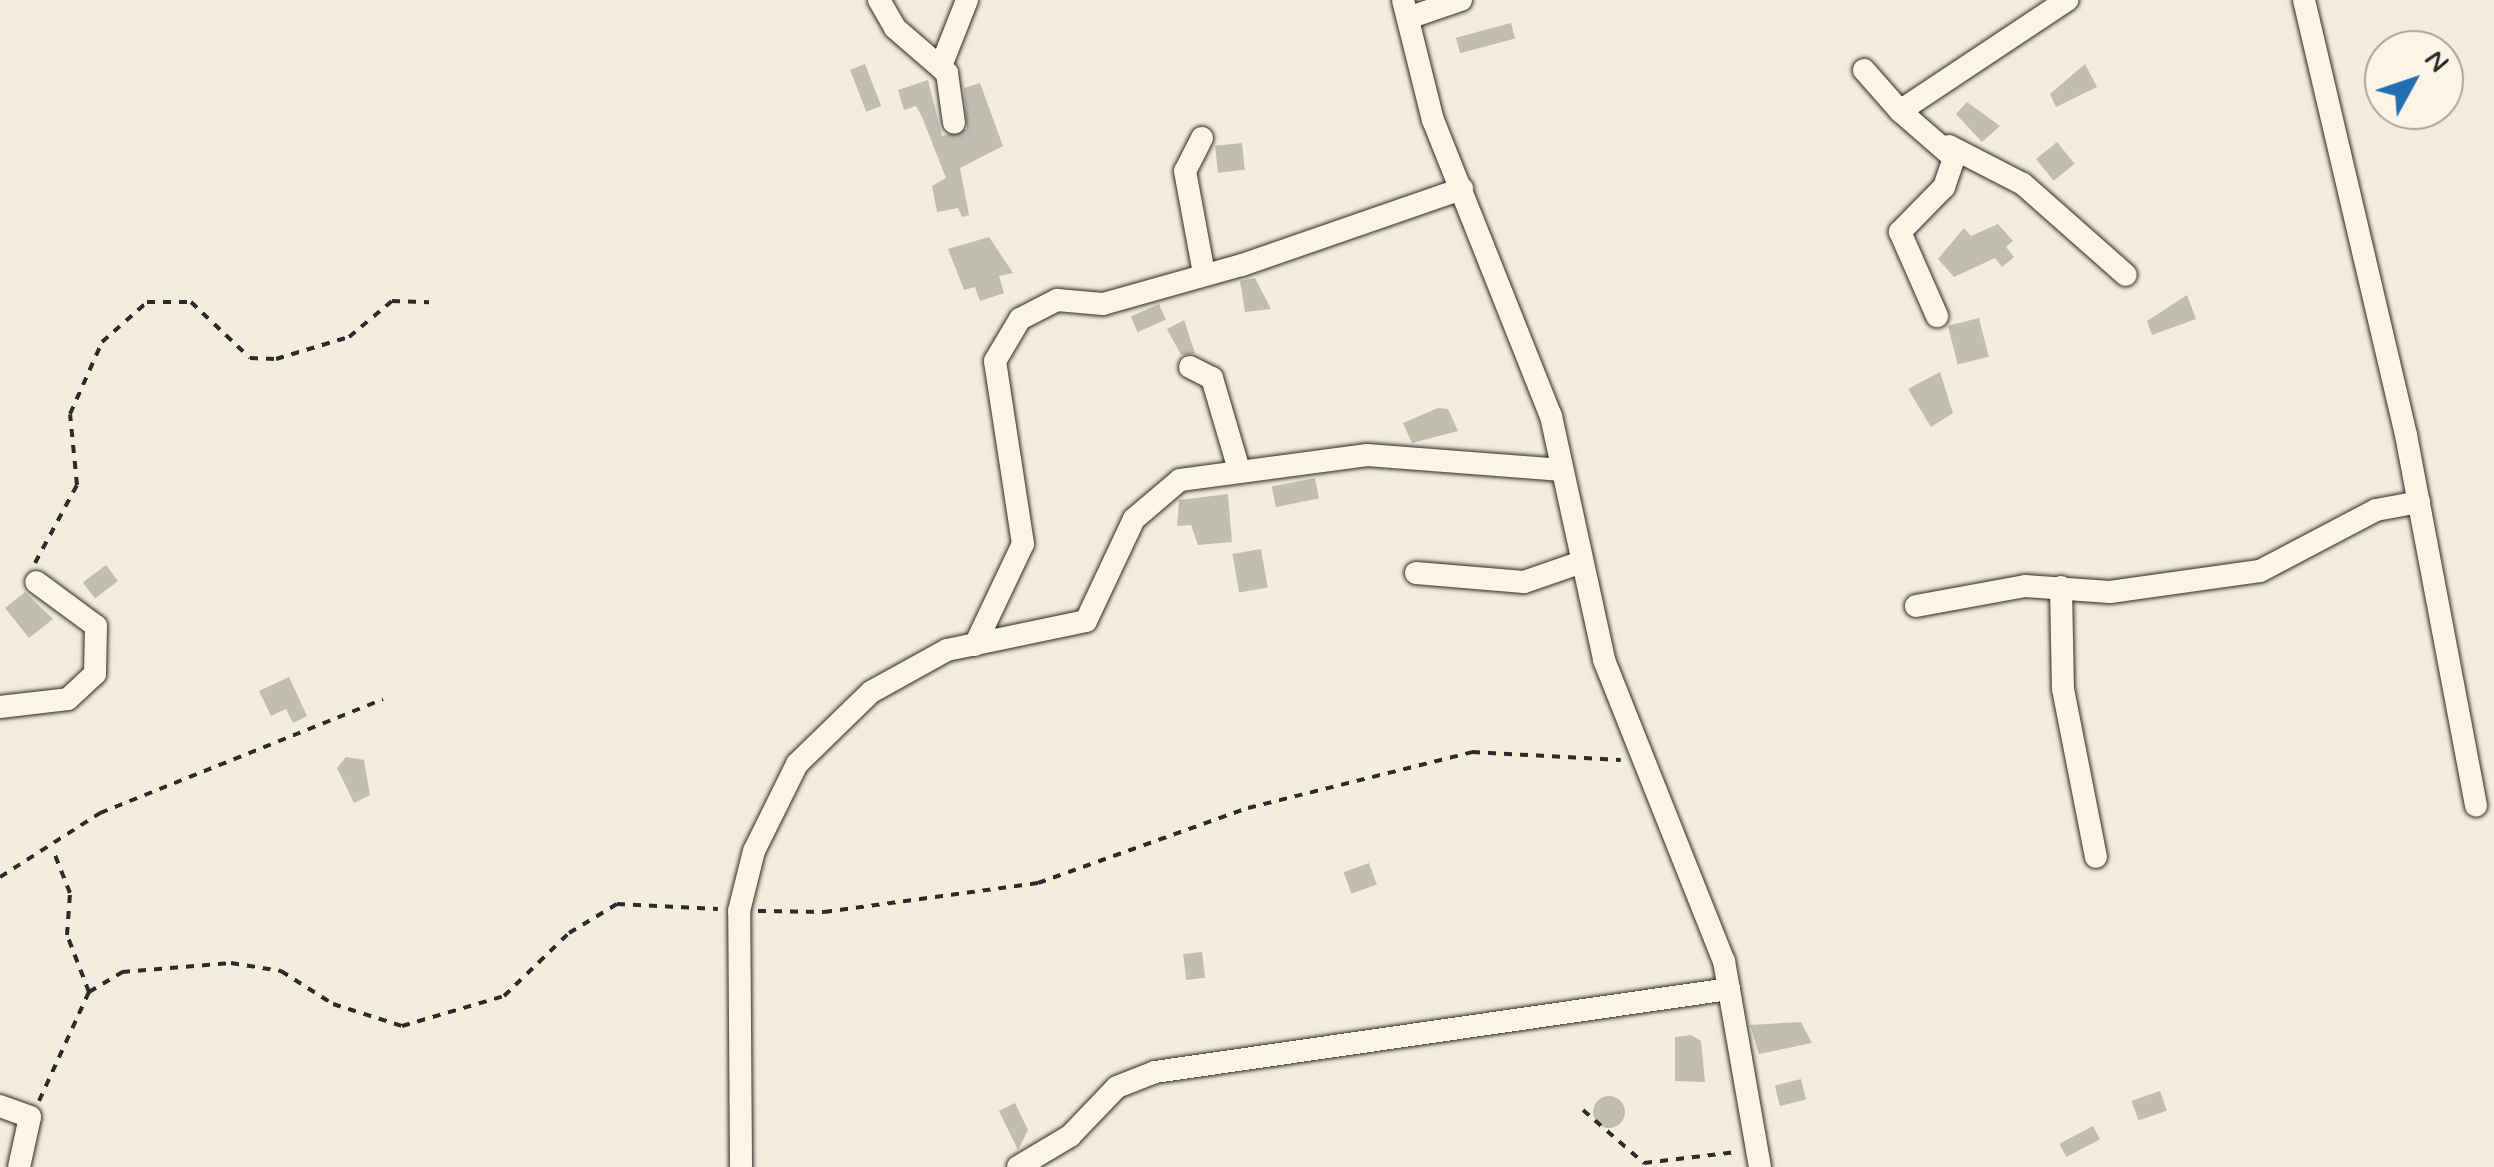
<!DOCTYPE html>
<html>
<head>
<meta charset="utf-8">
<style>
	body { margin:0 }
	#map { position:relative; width:2494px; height:1167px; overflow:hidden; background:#f4edde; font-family:Mynerve,sans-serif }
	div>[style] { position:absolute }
	.building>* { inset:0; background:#c2bdb1; transform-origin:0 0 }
	.round { border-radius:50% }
	.path>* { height:4px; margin-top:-2px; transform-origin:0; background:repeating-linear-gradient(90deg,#2b2b2b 0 8px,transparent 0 16px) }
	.roads { filter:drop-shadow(0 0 2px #2b2b2b) drop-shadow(0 0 2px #2b2b2b) }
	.minor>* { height:22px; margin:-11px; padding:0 11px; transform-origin:11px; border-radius:11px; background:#fcf5e5 }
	span { translate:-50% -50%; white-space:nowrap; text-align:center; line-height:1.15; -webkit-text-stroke:10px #fcf5e5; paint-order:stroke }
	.north { position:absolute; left:2364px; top:30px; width:100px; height:100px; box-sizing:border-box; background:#fcf5e5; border:2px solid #a8a49b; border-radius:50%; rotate:50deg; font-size:28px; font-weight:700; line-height:40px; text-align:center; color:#2b2b2b }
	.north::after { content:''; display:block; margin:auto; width:35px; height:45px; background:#1f6fb2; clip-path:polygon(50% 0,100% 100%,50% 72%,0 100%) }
</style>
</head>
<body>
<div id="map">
	<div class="building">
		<div style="left:1511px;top:23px;width:16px;height:57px;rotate:75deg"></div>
		<div style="left:865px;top:64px;width:45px;height:16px;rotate:69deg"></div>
		<div style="clip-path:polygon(2085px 64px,2097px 87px,2056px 107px,2050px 94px)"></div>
		<div style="clip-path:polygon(928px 80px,942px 136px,967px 129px,964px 88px,980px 83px,1003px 146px,960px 168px,969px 215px,962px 217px,958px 208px,937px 212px,932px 186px,946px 178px,922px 117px,916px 106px,904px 110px,898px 90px)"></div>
		<div style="clip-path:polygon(1967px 102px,2000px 126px,1982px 142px,1956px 114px)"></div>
		<div style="left:2057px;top:142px;width:28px;height:27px;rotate:51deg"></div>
		<div style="left:1242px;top:143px;width:27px;height:27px;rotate:84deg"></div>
		<div style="clip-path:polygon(1998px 224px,2013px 241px,2006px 247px,2014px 257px,2002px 267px,1995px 258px,1954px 277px,1938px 259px,1964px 228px,1971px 236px)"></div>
		<div style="clip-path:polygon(989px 237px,1013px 273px,999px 276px,1004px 293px,980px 301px,975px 287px,964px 290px,948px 249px)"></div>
		<div style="clip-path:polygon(1255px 278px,1271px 309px,1245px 312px,1240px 281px)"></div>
		<div style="clip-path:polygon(2187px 295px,2196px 319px,2152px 335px,2147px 321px)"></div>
		<div style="left:1159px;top:304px;width:17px;height:31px;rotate:66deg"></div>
		<div style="left:1979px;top:318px;width:40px;height:32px;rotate:76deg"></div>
		<div style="clip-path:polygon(1184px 320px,1195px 353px,1181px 355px,1167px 329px)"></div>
		<div style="clip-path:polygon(1940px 372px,1953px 413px,1931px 427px,1908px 389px)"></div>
		<div style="clip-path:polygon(1438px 408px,1448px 409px,1458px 431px,1412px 443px,1403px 423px)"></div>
		<div style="left:1315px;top:478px;width:21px;height:44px;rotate:79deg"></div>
		<div style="clip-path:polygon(1228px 494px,1232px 542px,1198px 545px,1191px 525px,1177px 526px,1179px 500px)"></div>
		<div style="left:1261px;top:549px;width:39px;height:29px;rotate:80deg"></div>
		<div style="left:106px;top:565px;width:20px;height:29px;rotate:53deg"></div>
		<div style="clip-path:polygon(25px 592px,53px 619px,29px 638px,5px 608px)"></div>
		<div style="clip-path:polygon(289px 677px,307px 716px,293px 723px,286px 709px,271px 716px,259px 691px)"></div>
		<div style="clip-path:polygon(346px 757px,364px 760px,370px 795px,354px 803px,337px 768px)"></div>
		<div style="left:1369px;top:863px;width:23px;height:27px;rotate:70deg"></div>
		<div style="left:1202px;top:952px;width:26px;height:19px;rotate:83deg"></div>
		<div style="clip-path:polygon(1801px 1022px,1812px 1043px,1759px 1054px,1750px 1025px)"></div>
		<div style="clip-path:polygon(1691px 1035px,1701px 1041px,1705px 1082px,1675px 1081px,1675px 1037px)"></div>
		<div style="left:1801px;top:1079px;width:21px;height:27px;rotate:76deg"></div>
		<div style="left:2160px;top:1091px;width:21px;height:30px;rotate:71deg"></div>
		<div class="round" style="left:1593px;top:1096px;width:32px;height:32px"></div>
		<div style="clip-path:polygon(1015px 1103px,1028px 1130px,1018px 1150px,999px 1111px)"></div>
		<div style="left:2093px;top:1126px;width:15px;height:38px;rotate:62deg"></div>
	</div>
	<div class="path">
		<div style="left:35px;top:563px;width:89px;rotate:-61.7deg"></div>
		<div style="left:77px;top:485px;width:71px;rotate:-95.6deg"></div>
		<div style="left:70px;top:414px;width:79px;rotate:-66deg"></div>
		<div style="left:102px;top:342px;width:60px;rotate:-41.6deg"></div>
		<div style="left:147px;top:302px;width:44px"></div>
		<div style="left:191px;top:302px;width:81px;rotate:43.5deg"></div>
		<div style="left:250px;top:358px;width:26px;rotate:2deg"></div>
		<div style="left:276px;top:359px;width:76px;rotate:-16.8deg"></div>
		<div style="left:349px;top:337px;width:56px;rotate:-39.9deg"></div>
		<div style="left:392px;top:301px;width:37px;rotate:2deg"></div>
		<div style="left:0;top:877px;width:119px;rotate:-32.6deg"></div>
		<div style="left:100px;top:813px;width:305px;rotate:-21.9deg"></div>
		<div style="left:758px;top:911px;width:66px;rotate:0.9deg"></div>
		<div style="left:824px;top:912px;width:216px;rotate:-7.7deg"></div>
		<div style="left:1038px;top:883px;width:223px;rotate:-19.7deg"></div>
		<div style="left:1248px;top:808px;width:231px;rotate:-14deg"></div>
		<div style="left:1472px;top:752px;width:149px;rotate:3.1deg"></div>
		<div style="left:89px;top:992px;width:39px;rotate:-31deg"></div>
		<div style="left:122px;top:972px;width:109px;rotate:-4.7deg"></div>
		<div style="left:231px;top:963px;width:51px;rotate:9.1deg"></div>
		<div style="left:281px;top:971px;width:62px;rotate:32.4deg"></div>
		<div style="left:333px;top:1004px;width:72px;rotate:17.7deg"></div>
		<div style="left:402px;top:1026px;width:106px;rotate:-16.4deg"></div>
		<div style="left:504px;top:996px;width:91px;rotate:-44.1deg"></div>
		<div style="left:569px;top:933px;width:56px;rotate:-31.1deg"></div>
		<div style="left:617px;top:904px;width:101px;rotate:2.8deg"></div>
		<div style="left:39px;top:1101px;width:120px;rotate:-65.4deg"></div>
		<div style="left:89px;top:992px;width:61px;rotate:-111.1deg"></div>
		<div style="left:67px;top:935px;width:42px;rotate:-85.9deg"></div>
		<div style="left:70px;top:893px;width:46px;rotate:-111.6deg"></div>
		<div style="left:1583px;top:1110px;width:81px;rotate:41deg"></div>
		<div style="left:1644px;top:1163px;width:93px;rotate:-6.8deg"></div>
	</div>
	<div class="roads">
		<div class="minor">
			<div style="left:879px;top:0;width:32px;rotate:60deg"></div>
			<div style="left:895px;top:28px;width:69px;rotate:40.9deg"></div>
			<div style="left:947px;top:73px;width:50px;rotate:82deg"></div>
			<div style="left:1403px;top:0;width:124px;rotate:76deg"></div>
			<div style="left:1433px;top:120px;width:319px;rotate:68.3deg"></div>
			<div style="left:1551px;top:416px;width:250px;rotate:77.7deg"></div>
			<div style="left:1604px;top:660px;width:324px;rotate:68.3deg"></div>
			<div style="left:1724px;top:961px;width:209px;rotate:80.1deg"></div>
			<div style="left:2304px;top:0;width:447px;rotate:76.8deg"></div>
			<div style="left:2406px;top:435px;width:377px;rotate:79.3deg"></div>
			<div style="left:1408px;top:18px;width:56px;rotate:-18.8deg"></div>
			<div style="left:941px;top:66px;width:71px;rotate:-68.5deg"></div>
			<div style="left:1864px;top:70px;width:55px;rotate:48.7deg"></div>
			<div style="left:1900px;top:111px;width:201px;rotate:-33.6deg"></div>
			<div style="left:1900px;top:111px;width:72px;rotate:41deg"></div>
			<div style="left:1954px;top:158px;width:31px;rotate:109deg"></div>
			<div style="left:1944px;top:187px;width:63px;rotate:134.4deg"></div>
			<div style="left:1900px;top:232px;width:92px;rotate:66.2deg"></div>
			<div style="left:1202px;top:138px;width:37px;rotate:117deg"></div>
			<div style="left:1185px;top:171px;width:105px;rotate:79.5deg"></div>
			<div style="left:1949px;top:146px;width:83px;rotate:27.2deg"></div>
			<div style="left:2023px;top:184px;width:137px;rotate:41.5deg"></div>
			<div style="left:1190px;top:367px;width:25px;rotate:27deg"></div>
			<div style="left:1212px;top:378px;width:96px;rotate:73.6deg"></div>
			<div style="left:1416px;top:573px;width:108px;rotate:4.8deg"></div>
			<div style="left:1524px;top:582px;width:55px;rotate:-19.1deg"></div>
			<div style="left:2061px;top:587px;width:102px;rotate:88.9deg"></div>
			<div style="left:2063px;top:689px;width:171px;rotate:78.9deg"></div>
			<div style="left:1916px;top:606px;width:111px;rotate:-10.4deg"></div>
			<div style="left:2025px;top:586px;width:85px;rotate:4deg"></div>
			<div style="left:2110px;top:592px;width:151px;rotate:-8deg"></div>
			<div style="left:2260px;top:571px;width:131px;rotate:-27.7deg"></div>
			<div style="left:2376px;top:510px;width:44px;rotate:-10.5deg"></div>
			<div style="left:975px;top:645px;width:112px;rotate:-64.6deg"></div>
			<div style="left:1023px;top:544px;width:185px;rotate:-98.7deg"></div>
			<div style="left:995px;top:361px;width:49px;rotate:-59.2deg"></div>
			<div style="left:1020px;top:319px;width:42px;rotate:-27.2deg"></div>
			<div style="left:1057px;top:300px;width:46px;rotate:5deg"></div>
			<div style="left:1103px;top:304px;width:144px;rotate:-15.7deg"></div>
			<div style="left:1242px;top:265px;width:233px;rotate:-19.1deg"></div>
			<div style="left:0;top:707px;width:68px;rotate:-6.7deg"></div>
			<div style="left:68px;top:699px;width:37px;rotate:-43deg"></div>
			<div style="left:95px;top:674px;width:48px;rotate:-88.8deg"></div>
			<div style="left:96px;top:626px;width:74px;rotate:-143.7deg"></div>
			<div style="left:0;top:1106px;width:32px;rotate:20deg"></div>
			<div style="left:30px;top:1117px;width:51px;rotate:102.4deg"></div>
			<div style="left:741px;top:1167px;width:256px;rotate:-90.4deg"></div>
			<div style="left:739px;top:911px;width:62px;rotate:-76deg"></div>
			<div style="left:754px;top:851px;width:97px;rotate:-63.7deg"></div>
			<div style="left:797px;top:764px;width:103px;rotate:-44.2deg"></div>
			<div style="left:871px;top:692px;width:87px;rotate:-28.9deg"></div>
			<div style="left:947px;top:650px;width:142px;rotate:-11.8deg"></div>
			<div style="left:1086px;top:621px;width:113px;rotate:-64.8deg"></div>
			<div style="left:1134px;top:519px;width:60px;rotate:-40.3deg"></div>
			<div style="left:1180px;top:480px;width:189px;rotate:-7.6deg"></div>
			<div style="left:1367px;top:455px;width:196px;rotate:4.4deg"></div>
			<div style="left:1018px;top:1167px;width:61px;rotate:-30.8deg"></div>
			<div style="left:1070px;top:1136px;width:68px;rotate:-46.2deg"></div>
			<div style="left:1117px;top:1087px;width:41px;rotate:-21.5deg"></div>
			<div style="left:1155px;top:1072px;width:580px;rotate:-8.23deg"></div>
		</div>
	</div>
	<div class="north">N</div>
</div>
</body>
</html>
